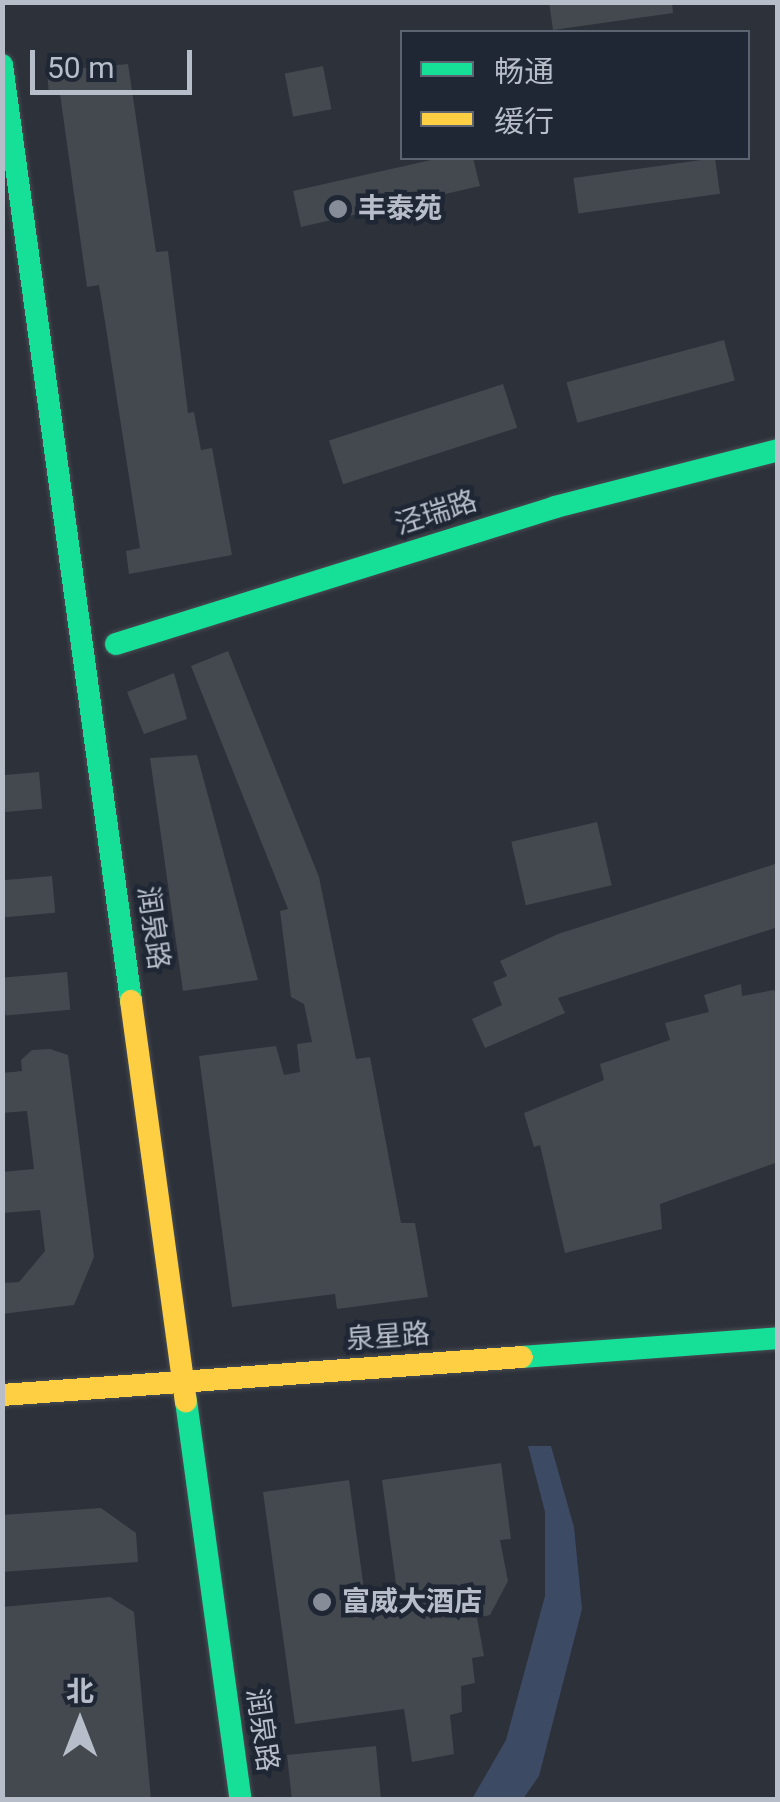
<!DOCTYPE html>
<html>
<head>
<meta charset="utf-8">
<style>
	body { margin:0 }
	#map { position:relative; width:780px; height:1802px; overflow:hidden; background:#2d313a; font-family:Roboto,"Noto Sans SC",sans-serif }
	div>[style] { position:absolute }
	.water>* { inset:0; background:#3c4a64 }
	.building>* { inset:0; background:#44484f; transform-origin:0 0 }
	.roads { filter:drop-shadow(0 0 2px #484c52) drop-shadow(0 0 2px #484c52) }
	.fast>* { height:22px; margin:-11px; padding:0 11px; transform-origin:11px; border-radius:11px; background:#16e098 }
	.slow>* { height:22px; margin:-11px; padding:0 11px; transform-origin:11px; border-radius:11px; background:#ffcf43 }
	.dots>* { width:28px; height:28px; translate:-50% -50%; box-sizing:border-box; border:5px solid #1f2735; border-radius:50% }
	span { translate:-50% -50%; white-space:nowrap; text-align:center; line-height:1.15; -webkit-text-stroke:9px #1f2735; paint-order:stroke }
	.poi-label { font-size:28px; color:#b7beca; font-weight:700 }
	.left { translate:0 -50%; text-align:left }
	.street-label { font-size:28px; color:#b7beca }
	.frame { position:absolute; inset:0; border:5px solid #b7beca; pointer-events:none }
	.legend { position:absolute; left:400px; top:30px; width:350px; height:130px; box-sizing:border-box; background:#1f2735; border:2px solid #5c6371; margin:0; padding:12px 18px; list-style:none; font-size:30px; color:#b7beca }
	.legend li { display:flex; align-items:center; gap:20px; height:50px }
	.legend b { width:50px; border:2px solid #5c6371 }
	.north { position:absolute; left:30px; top:1672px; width:100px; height:100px; -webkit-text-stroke:8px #1f2735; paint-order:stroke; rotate:0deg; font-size:28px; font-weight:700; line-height:40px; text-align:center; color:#b7beca }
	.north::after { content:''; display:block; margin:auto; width:35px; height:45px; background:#b7beca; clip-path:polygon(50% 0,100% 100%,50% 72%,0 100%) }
	.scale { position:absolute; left:30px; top:50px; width:162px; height:45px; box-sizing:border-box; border:5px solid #b7beca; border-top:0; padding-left:12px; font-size:30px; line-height:35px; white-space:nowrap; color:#b7beca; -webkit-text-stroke:8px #1f2735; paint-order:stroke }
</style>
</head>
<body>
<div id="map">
	<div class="water">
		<div style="clip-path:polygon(528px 1446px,551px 1446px,574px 1527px,582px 1609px,539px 1776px,523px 1799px,472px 1799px,506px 1740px,545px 1596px,545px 1512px)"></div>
	</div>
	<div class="building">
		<div style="clip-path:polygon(549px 2px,672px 2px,673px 13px,553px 30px)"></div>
		<div style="clip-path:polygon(128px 64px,156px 252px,168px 251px,188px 413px,194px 412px,201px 450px,212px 448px,232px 555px,129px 574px,126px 551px,140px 548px,106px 328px,99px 285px,87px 287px,60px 94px,49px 95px,47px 71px)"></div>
		<div style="left:323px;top:66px;width:44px;height:39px;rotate:79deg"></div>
		<div style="clip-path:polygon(440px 158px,473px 158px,480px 186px,301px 227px,293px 191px)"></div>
		<div style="left:715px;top:158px;width:36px;height:143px;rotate:82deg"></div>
		<div style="left:724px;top:340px;width:42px;height:163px;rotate:75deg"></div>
		<div style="left:503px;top:384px;width:46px;height:183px;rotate:72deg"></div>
		<div style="clip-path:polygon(228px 651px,319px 877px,356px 1059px,370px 1057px,401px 1223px,415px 1223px,428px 1297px,337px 1309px,335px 1294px,232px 1307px,199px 1056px,276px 1046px,284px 1075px,300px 1072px,297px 1044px,312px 1042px,304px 1004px,291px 997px,280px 911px,288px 909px,191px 666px)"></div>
		<div style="clip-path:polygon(174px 673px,187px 719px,144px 734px,127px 692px)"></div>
		<div style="clip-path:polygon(197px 755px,258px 980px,183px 991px,150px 758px)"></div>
		<div style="left:39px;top:772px;width:37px;height:37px;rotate:85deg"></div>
		<div style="left:597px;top:822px;width:65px;height:88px;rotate:77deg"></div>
		<div style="clip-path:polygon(778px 863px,778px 927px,558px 998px,565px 1013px,485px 1048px,472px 1019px,502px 1005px,493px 982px,507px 976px,500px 961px,558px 934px)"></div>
		<div style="left:52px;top:876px;width:37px;height:50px;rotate:85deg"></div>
		<div style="left:67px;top:972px;width:38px;height:65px;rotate:85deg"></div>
		<div style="clip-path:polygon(741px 984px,742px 996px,774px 990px,778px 998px,778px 1162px,660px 1204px,662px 1229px,565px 1253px,540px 1145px,534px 1147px,524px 1113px,604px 1080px,600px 1064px,670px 1040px,665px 1023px,709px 1012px,704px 995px)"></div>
		<div style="clip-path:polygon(50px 1049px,68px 1055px,94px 1257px,74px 1305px,2px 1314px,2px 1283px,19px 1282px,45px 1251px,40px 1210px,2px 1213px,2px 1172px,34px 1169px,27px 1111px,2px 1113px,2px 1073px,22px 1071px,21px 1060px,32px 1050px)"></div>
		<div style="clip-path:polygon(501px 1463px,511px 1539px,500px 1540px,508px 1581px,490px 1615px,477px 1618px,484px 1656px,472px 1658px,475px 1683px,461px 1686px,462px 1712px,450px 1715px,454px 1754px,412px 1762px,404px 1709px,295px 1724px,263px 1492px,349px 1480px,364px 1589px,396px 1584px,382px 1480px)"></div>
		<div style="clip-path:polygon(101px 1508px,136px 1533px,138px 1562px,2px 1572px,2px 1515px)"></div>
		<div style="clip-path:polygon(110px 1597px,134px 1612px,151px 1800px,2px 1800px,2px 1607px)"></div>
		<div style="clip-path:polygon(376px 1746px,381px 1800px,292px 1800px,287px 1755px)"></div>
	</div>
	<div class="roads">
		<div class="fast">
			<div style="left:2px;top:65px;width:945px;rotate:82.15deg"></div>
			<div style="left:116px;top:644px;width:460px;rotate:-17.3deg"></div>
			<div style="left:555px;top:507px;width:230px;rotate:-14.3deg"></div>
			<div style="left:522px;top:1357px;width:257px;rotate:-4.2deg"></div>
			<div style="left:186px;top:1401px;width:403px;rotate:82.2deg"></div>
		</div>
		<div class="slow">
			<div style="left:131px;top:1001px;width:404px;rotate:82.2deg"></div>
			<div style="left:2px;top:1395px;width:521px;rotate:-4.18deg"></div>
		</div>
	</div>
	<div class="dots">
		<div style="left:338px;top:209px;background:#878d98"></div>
		<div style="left:322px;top:1602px;background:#878d98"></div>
	</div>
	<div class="poi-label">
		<span class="left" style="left:358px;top:209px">丰泰苑</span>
		<span class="left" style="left:342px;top:1602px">富威大酒店</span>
	</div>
	<div class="street-label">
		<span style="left:436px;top:513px;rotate:-18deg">泾瑞路</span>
		<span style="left:153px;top:928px;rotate:82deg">润泉路</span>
		<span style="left:388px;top:1337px;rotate:-4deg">泉星路</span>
		<span style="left:262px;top:1730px;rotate:82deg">润泉路</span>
	</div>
	<div class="frame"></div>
	<ul class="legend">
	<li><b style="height:12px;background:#16e098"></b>畅通</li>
	<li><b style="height:12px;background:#ffcf43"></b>缓行</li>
	</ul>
	<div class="north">北</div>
	<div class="scale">50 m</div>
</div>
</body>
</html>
